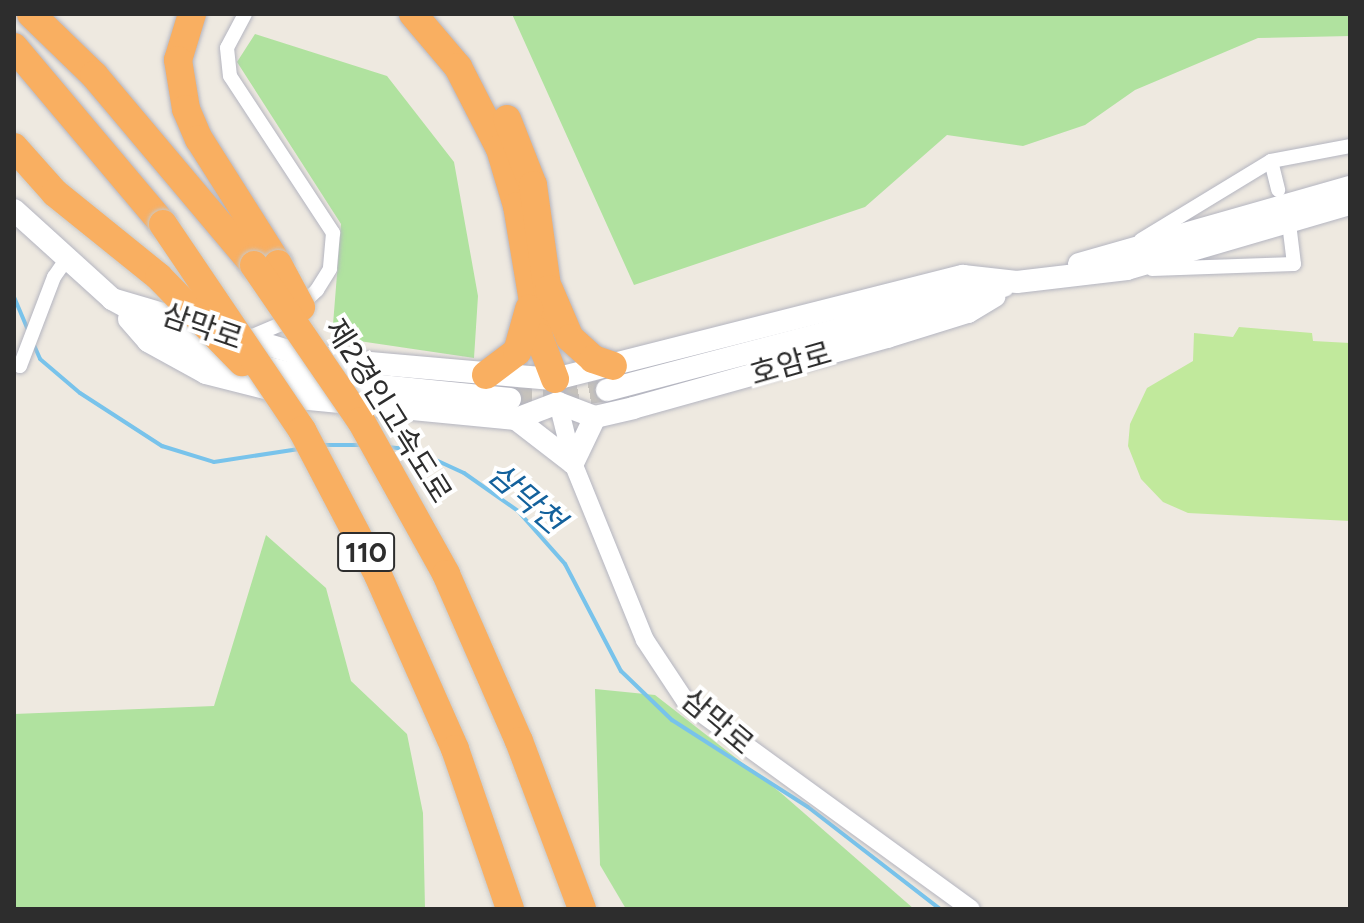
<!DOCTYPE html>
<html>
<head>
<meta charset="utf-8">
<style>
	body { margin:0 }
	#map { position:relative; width:1364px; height:923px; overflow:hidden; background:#eee9e0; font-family:Figtree,"Noto Sans KR",sans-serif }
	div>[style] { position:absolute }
	.green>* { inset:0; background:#b0e29f }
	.pitch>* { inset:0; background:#c1e99c }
	.stream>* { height:4px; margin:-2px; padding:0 2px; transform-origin:2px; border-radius:2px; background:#78c3eb }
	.secondary-tunnel>* { height:22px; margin-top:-11px; transform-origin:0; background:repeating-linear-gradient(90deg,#c7c3bc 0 22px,transparent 0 33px) }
	.roads { filter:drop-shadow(0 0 2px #b4b5c0) drop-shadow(0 0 2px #b4b5c0) }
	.minor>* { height:14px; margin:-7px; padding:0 7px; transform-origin:7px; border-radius:7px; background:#fff }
	.tertiary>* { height:18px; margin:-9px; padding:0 9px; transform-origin:9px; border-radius:9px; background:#fff }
	.secondary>* { height:22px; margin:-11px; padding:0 11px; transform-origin:11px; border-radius:11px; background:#fff }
	.motorway>* { height:28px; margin:-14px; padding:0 14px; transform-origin:14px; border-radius:14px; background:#f9af61 }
	.bridges { filter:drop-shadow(0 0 2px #c8c8c8) drop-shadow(0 0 2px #c8c8c8) }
	.motorway-bridge>* { height:28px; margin:-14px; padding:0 14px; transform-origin:14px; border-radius:14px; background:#f9af61 }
	span { translate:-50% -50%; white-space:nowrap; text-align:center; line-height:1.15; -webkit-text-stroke:8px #fff; paint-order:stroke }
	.shield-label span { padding:2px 6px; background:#fff; border:2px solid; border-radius:6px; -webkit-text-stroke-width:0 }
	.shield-label { font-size:28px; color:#2d2d2d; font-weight:700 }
	.street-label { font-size:30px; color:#2d2d2d }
	.water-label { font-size:32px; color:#13619c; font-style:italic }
	.frame { position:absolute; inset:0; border:16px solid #2d2d2d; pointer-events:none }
</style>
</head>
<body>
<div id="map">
	<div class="green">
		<div style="clip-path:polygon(512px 14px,1350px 14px,1350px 36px,1258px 38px,1135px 90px,1085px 125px,1023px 146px,947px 135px,865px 207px,634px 285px)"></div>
		<div style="clip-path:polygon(255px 34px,387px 76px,454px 162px,478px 296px,474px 358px,332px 337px,341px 224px,237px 62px)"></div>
		<div style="clip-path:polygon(266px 535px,326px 588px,351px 681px,407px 734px,423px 813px,425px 909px,14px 909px,14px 714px,214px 706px)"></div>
		<div style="clip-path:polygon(595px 689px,655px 695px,781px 793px,914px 909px,626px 909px,600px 865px)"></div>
	</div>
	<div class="pitch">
		<div style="clip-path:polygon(1239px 327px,1312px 333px,1313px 341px,1350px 343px,1350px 521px,1188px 513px,1163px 502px,1141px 479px,1128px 446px,1130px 424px,1147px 388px,1193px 361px,1194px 333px,1233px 337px)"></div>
	</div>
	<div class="stream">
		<div style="left:14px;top:297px;width:38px;rotate:67deg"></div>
		<div style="left:33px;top:343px;width:17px;rotate:66deg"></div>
		<div style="left:40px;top:359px;width:52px;rotate:40.4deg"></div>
		<div style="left:80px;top:393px;width:98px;rotate:32.9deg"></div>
		<div style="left:162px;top:446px;width:54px;rotate:17.1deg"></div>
		<div style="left:214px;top:462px;width:86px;rotate:-8.7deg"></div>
		<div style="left:323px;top:445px;width:39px"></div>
		<div style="left:387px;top:447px;width:27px;rotate:6deg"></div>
		<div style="left:414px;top:450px;width:55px;rotate:24.7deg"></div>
		<div style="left:464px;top:473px;width:66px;rotate:35.1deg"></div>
		<div style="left:518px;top:511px;width:71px;rotate:48.4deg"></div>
		<div style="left:565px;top:564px;width:121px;rotate:62.4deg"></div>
		<div style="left:621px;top:671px;width:71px;rotate:43.9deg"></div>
		<div style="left:672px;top:720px;width:161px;rotate:32.6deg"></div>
		<div style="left:808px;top:807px;width:167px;rotate:37.7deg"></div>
	</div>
	<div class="secondary-tunnel">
		<div style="left:510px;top:399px;width:47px"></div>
		<div style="left:557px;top:399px;width:51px;rotate:-10.2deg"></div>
	</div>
	<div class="roads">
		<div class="minor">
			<div style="left:245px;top:14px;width:38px;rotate:118deg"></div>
			<div style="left:227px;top:48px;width:28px;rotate:84deg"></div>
			<div style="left:230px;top:76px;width:188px;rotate:56.7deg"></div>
			<div style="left:333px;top:233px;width:36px;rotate:95deg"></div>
			<div style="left:330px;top:269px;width:25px;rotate:122deg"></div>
			<div style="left:317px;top:290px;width:50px;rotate:136.6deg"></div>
			<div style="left:281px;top:324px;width:34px;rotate:157deg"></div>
			<div style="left:1271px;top:161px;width:30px;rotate:76deg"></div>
			<div style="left:1141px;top:240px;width:152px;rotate:-31.3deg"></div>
			<div style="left:1271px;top:161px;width:80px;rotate:-10.8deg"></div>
			<div style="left:1152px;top:269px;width:142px;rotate:-2deg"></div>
			<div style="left:1294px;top:264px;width:32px;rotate:-97deg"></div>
			<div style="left:14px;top:364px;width:6px;rotate:18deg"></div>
			<div style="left:20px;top:366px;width:95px;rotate:-69.1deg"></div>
			<div style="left:54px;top:277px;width:21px;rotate:-55deg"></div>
		</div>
		<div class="tertiary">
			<div style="left:558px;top:403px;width:62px;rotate:76deg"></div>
			<div style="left:573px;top:463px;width:191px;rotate:67.9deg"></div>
			<div style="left:645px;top:640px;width:74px;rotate:56.5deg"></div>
			<div style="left:686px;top:702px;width:352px;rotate:36deg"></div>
		</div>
		<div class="secondary">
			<div style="left:14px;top:210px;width:132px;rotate:42.2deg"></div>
			<div style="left:112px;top:299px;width:113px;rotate:28.6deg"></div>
			<div style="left:211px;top:353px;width:103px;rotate:14.6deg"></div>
			<div style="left:311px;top:379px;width:200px;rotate:5.7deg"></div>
			<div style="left:1079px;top:264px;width:282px;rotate:-15.9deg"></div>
			<div style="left:112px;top:299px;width:209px;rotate:16.4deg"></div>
			<div style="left:313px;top:358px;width:243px;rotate:5deg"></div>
			<div style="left:555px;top:379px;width:421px;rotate:-14.2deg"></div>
			<div style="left:963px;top:276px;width:54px;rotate:6.3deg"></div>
			<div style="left:1017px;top:282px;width:111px;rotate:-6.7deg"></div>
			<div style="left:1127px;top:269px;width:232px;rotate:-16.3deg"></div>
			<div style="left:129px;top:319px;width:29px;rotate:49deg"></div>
			<div style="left:148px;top:341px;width:66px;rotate:28.9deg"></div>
			<div style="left:206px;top:373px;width:106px;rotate:14.2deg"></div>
			<div style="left:309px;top:399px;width:208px;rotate:5.5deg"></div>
			<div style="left:516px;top:419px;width:45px;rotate:-20.9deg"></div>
			<div style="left:607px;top:390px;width:410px;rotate:-14.7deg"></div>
			<div style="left:558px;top:403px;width:40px;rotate:21deg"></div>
			<div style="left:595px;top:417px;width:39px;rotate:-13deg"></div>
			<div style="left:633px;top:408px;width:264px;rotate:-15.6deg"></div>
			<div style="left:887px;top:337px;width:85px;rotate:-17.2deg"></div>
			<div style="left:968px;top:312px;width:31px;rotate:-31deg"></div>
			<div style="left:516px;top:419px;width:72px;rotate:37.7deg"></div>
			<div style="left:573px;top:463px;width:51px;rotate:-64.4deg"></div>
		</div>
		<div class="motorway">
			<div style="left:31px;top:14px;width:88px;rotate:44.1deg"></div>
			<div style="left:94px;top:75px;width:248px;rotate:49.9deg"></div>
			<div style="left:192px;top:14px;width:48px;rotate:106.9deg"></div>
			<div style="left:178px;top:60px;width:50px;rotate:80.7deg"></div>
			<div style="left:186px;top:109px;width:33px;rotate:67deg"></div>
			<div style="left:199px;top:139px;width:148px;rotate:57.7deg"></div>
			<div style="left:413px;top:14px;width:70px;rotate:49.7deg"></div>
			<div style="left:458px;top:67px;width:92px;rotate:62.9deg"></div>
			<div style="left:500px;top:149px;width:59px;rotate:73.4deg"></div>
			<div style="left:517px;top:206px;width:133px;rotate:80.5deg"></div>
			<div style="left:539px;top:337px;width:45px;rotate:69.1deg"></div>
			<div style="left:14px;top:47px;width:231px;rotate:49.9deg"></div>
			<div style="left:507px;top:119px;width:71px;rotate:68.5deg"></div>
			<div style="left:533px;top:185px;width:123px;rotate:82.1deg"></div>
			<div style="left:549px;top:289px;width:53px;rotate:66.8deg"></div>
			<div style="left:570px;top:338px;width:31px;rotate:42deg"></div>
			<div style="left:593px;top:359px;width:21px;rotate:19deg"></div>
			<div style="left:486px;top:375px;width:39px;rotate:-37deg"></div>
			<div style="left:517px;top:352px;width:45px;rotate:-74.4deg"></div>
		</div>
	</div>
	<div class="bridges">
		<div class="motorway-bridge">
			<div style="left:14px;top:147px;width:62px;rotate:48.3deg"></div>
			<div style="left:55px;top:193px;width:134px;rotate:38.9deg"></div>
			<div style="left:159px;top:277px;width:119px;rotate:45.7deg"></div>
			<div style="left:163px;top:224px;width:249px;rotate:56deg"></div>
			<div style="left:302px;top:430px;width:164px;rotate:62.3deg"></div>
			<div style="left:378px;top:575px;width:190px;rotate:66.1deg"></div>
			<div style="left:455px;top:749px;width:169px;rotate:71deg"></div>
			<div style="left:278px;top:264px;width:49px;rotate:61.9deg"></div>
			<div style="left:254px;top:265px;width:189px;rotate:55.6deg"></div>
			<div style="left:361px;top:421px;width:175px;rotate:60.9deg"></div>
			<div style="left:446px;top:574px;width:182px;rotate:66.4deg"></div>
			<div style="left:519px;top:741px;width:179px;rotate:69.4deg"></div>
		</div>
	</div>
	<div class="shield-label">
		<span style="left:366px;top:552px">110</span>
	</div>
	<div class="street-label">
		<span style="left:202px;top:327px;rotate:19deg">삼막로</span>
		<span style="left:791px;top:364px;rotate:-16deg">호암로</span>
		<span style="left:388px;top:411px;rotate:58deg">제2경인고속도로</span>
		<span style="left:717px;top:722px;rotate:40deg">삼막로</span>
	</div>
	<div class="water-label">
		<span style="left:526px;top:498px;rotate:41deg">삼막천</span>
	</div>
	<div class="frame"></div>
</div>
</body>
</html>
